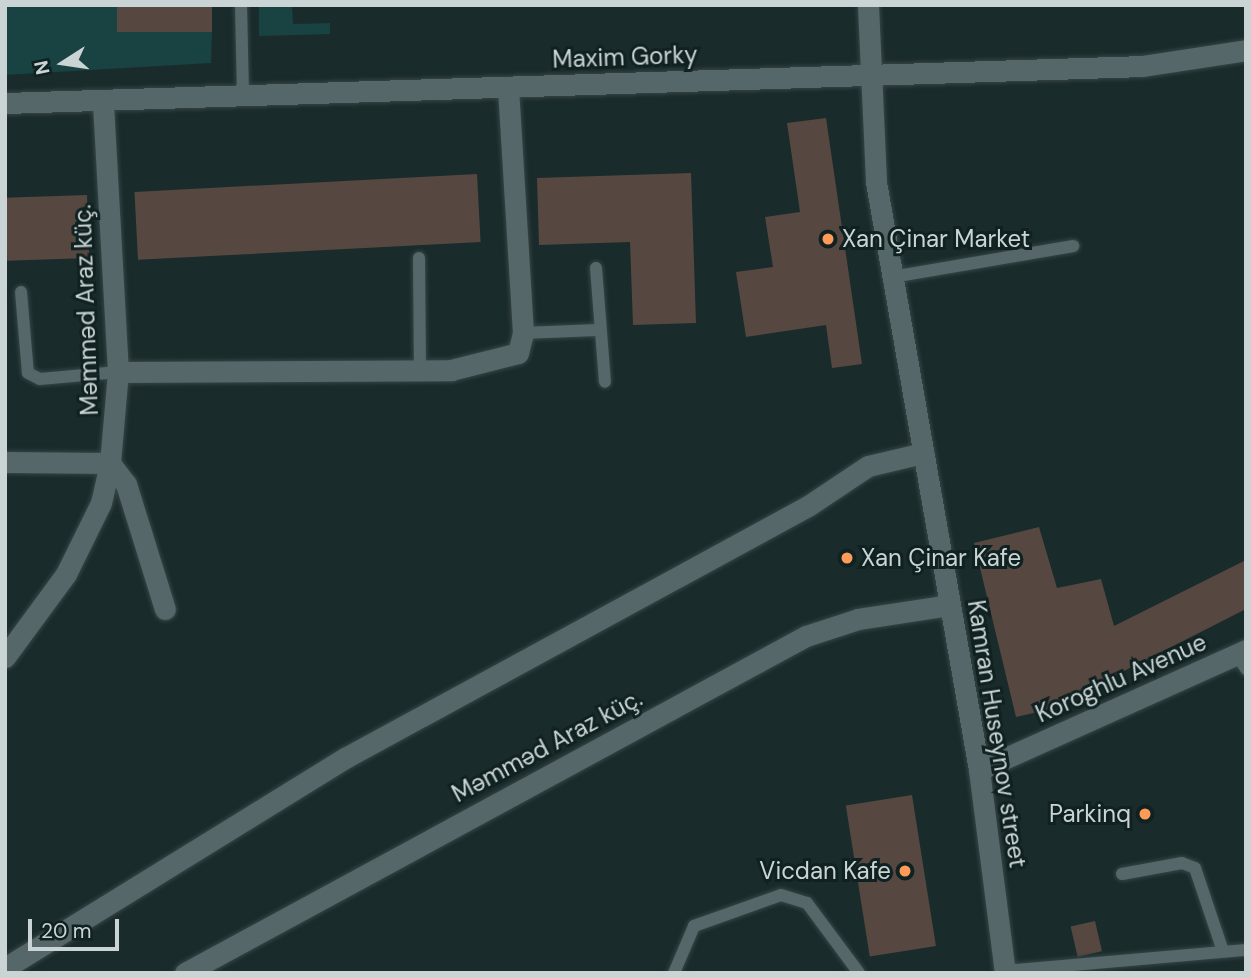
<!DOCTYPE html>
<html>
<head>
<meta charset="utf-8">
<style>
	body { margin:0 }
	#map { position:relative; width:1251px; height:978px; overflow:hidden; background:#1a2b2b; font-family:"DM Sans",sans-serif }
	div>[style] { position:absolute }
	.green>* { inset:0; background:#194243 }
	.building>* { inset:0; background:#564840; transform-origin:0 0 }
	.roads { filter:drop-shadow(0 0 2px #374545) drop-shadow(0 0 2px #374545) }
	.service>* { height:12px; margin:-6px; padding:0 6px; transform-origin:6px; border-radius:6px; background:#556768 }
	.minor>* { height:21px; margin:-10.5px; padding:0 10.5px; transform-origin:10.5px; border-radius:10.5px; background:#556768 }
	.dots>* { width:19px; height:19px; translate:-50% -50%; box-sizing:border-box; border:4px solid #102121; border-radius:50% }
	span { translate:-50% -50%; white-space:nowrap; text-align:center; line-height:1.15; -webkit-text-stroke:6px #102121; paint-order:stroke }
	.street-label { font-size:24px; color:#cad4d4 }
	.poi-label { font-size:24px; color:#cad4d4 }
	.left { translate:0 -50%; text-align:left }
	.right { translate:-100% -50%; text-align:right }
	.frame { position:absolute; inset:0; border:7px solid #cad4d4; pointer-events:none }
	.north { position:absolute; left:28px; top:28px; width:70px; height:70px; -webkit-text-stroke:5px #102121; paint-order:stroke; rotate:258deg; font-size:19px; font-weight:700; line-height:28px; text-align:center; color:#cad4d4 }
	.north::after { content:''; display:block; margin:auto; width:24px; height:32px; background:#cad4d4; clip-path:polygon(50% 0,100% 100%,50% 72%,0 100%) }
	.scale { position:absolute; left:28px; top:919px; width:91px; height:32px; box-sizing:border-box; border:4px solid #cad4d4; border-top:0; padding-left:9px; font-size:21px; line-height:24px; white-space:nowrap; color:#cad4d4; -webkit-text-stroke:5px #102121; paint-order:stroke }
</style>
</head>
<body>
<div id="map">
	<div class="green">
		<div style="clip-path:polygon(5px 5px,117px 5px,118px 32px,212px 30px,211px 63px,5px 75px)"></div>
		<div style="clip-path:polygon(259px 5px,292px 5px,293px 24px,330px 23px,330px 34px,259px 36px)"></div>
	</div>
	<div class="building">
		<div style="left:117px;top:5px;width:95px;height:27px"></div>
		<div style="clip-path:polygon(826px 118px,862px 364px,832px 368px,826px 325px,746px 337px,736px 272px,773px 267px,765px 217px,800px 212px,787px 123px)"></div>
		<div style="clip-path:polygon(691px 173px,696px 323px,633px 325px,630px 242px,539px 245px,537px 178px)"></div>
		<div style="left:477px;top:174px;width:68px;height:343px;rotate:87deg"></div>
		<div style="left:87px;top:195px;width:63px;height:82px;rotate:88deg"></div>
		<div style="clip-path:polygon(1039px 527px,1057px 588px,1101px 579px,1114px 626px,1246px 560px,1246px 609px,1047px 710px,1016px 717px,974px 543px)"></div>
		<div style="left:912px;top:795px;width:153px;height:67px;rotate:81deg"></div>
		<div style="left:1095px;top:921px;width:31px;height:25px;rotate:77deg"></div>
	</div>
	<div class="roads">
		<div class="service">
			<div style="left:241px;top:5px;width:91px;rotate:88.7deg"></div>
			<div style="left:419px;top:258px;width:112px;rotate:89.5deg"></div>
			<div style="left:596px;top:268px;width:114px;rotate:85.5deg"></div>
			<div style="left:892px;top:277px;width:184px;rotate:-9.7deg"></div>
			<div style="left:21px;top:292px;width:81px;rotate:85.1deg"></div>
			<div style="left:28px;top:373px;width:13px;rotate:27deg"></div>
			<div style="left:40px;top:379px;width:78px;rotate:-5.1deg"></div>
			<div style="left:523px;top:333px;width:75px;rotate:-2.3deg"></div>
			<div style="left:1237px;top:655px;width:17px;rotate:57deg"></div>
			<div style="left:1122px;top:874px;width:61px;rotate:-10.4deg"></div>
			<div style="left:1182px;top:863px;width:14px;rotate:21deg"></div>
			<div style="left:1195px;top:868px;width:88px;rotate:71.4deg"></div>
			<div style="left:1005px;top:971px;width:242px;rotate:-5deg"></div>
			<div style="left:674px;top:973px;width:51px;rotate:-66.9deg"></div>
			<div style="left:694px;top:926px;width:92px;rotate:-19.6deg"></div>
			<div style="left:781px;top:895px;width:27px;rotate:17deg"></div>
			<div style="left:807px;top:903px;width:87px;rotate:53.4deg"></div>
		</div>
		<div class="minor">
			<div style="left:868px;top:5px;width:177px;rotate:87.4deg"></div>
			<div style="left:876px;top:182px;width:597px;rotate:80.06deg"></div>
			<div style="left:979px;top:770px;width:205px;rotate:82.7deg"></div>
			<div style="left:5px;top:103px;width:1138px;rotate:-1.86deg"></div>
			<div style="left:1142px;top:66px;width:105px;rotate:-8.7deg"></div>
			<div style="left:118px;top:372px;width:333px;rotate:-0.3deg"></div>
			<div style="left:451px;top:370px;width:69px;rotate:-14.2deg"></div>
			<div style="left:518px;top:353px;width:21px;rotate:-76deg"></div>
			<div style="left:523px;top:333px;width:245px;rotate:-93.5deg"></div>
			<div style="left:5px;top:462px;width:105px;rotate:0.5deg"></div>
			<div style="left:110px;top:463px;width:26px;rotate:53deg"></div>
			<div style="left:126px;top:484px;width:131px;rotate:72.7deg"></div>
			<div style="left:5px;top:657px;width:103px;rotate:-53.7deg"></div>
			<div style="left:66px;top:574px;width:79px;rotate:-63.8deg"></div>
			<div style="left:101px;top:503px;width:41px;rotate:-77.3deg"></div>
			<div style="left:110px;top:463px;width:91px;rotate:-85deg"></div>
			<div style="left:118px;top:372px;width:271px;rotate:-93.2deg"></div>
			<div style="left:979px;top:770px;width:293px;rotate:-24.2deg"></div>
			<div style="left:5px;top:968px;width:400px;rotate:-31.7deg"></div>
			<div style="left:345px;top:758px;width:527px;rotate:-28.56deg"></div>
			<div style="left:808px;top:506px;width:72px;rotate:-33.7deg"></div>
			<div style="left:868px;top:466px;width:57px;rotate:-13.3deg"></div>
			<div style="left:185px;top:973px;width:707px;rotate:-28.49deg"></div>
			<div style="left:806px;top:636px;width:55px;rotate:-18.1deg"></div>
			<div style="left:858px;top:619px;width:92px;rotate:-8.7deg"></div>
		</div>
	</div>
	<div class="dots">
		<div style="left:828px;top:239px;background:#ff9b59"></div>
		<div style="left:847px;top:558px;background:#ff9b59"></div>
		<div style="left:1145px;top:814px;background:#ff9b59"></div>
		<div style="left:905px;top:871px;background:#ff9b59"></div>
	</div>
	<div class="street-label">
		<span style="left:625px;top:57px;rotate:-2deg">Maxim Gorky</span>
		<span style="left:86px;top:310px;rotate:-92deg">Məmməd Araz küç.</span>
		<span style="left:1121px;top:678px;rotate:-24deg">Koroghlu Avenue</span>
		<span style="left:997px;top:734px;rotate:81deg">Kamran Huseynov street</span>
		<span style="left:547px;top:746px;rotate:-28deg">Məmməd Araz küç.</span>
	</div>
	<div class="poi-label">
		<span class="left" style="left:842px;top:239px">Xan Çinar Market</span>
		<span class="left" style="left:861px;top:558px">Xan Çinar Kafe</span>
		<span class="right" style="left:1131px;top:814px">Parkinq</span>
		<span class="right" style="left:891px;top:871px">Vicdan Kafe</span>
	</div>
	<div class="frame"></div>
	<div class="north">N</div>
	<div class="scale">20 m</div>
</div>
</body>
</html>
